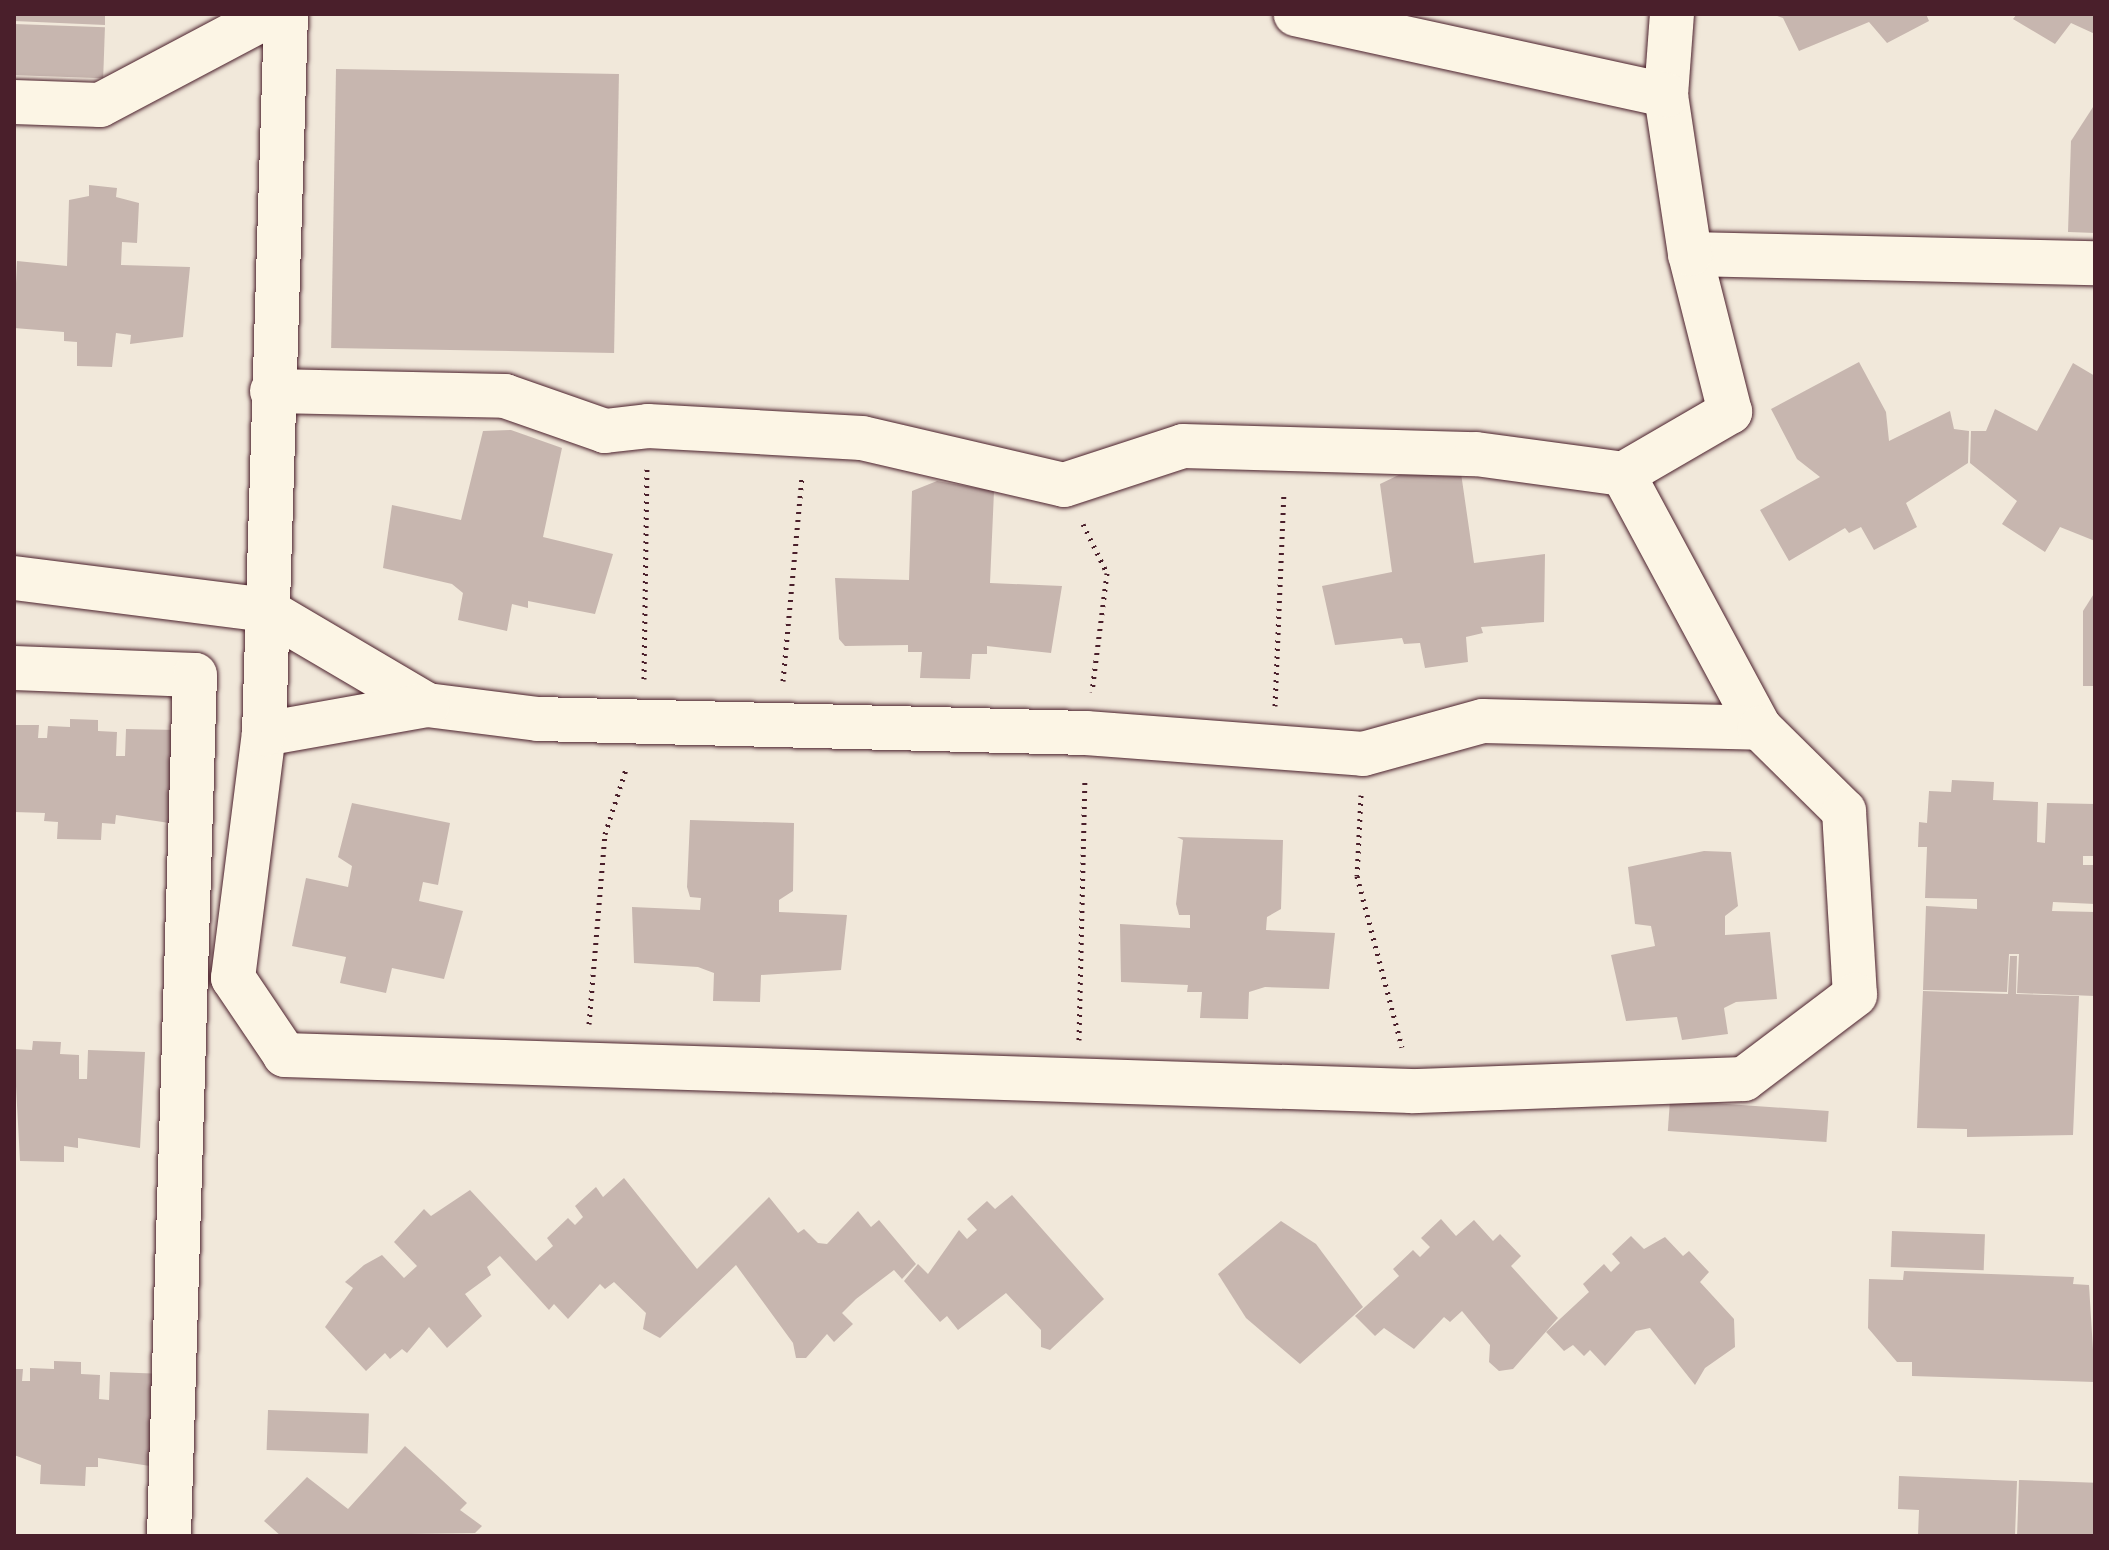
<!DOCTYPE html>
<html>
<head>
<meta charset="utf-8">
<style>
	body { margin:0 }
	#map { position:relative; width:2109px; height:1550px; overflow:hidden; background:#f1e8da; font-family:"Indie Flower",sans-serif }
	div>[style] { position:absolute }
	.building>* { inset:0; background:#c7b6af; transform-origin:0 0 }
	.path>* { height:5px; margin-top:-2.5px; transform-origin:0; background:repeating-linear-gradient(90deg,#4a1f2b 0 2px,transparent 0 8px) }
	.roads { filter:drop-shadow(0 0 2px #4a1f2b) drop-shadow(0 0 2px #4a1f2b) }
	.street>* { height:44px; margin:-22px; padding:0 22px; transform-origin:22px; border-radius:22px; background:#fcf5e5 }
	span { translate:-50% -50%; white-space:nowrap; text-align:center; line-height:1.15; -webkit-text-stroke:6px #fcf5e5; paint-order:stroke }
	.frame { position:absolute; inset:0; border:16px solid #4a1f2b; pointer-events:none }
</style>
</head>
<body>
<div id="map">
	<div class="building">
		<div style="clip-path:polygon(14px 14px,105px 14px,105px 25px,14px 21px)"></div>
		<div style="clip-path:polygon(1772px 14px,1926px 14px,1929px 21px,1887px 43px,1869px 22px,1799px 51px,1783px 18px)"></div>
		<div style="clip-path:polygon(2017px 14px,2095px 14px,2095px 34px,2071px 23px,2055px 44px,2013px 19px)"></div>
		<div style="left:14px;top:24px;width:91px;height:51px;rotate:2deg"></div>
		<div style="left:336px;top:69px;width:283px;height:279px;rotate:1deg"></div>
		<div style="clip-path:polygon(2095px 104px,2095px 233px,2068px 232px,2071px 141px)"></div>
		<div style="clip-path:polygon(89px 185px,117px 188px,116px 197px,139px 203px,137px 243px,122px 242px,121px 265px,190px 267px,183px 337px,130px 344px,131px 335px,116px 333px,112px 367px,77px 366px,77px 342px,64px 341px,64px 332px,14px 328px,17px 261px,67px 266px,69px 200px,89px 196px)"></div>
		<div style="clip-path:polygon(1859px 362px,1886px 412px,1889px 441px,1950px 411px,1954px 429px,1969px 431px,1968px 463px,1906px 503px,1917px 527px,1874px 550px,1861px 527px,1849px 533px,1845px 528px,1789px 561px,1760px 510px,1820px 477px,1797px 459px,1771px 409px)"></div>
		<div style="clip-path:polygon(2073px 363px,2095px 376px,2095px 541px,2060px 527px,2045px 552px,2002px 524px,2017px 501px,1970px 463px,1971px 431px,1986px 431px,1995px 409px,2037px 431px)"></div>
		<div style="clip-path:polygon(511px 430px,562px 448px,543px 537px,613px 554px,595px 614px,528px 601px,528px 608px,512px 604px,507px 631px,458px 620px,463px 593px,452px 584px,383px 568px,392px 505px,461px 520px,483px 431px)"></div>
		<div style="clip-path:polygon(1405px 472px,1461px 473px,1474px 563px,1545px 554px,1544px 622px,1481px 627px,1483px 633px,1466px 637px,1468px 662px,1425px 668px,1420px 643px,1404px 644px,1402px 638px,1335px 645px,1322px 586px,1392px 572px,1380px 484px)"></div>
		<div style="clip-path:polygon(937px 481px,994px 491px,990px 583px,1062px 586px,1051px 653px,987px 646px,987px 654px,972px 654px,970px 679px,920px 678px,922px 652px,908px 652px,908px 645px,845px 646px,839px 639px,835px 578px,909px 580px,912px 491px)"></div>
		<div style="clip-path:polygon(2095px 592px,2095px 686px,2083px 686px,2083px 611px)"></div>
		<div style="clip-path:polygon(70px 719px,98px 720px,98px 731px,117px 732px,116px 756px,125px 756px,126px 729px,180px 730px,176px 824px,116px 815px,115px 824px,102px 823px,101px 840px,57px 839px,58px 822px,44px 821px,45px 813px,14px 812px,14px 725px,39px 725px,38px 738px,47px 738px,48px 726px,70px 727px)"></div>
		<div style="clip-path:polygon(1952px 780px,1994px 782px,1993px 800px,2038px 802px,2037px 842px,2045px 843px,2047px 803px,2095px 804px,2095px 856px,2083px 856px,2083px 865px,2095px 865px,2095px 904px,2053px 902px,2052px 911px,2095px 912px,2095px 996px,2017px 993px,2019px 954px,2009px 954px,2007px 992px,1923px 990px,1926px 906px,1977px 909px,1977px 899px,1925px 898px,1927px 847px,1918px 847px,1919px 822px,1927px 823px,1929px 791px,1951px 792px)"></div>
		<div style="clip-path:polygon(352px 803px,450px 823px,438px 885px,423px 882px,419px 901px,463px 911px,444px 979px,392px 968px,386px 993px,340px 983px,346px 957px,292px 946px,306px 878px,348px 887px,352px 866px,338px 857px)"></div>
		<div style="clip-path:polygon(690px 820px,794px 823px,793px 891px,779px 900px,779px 912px,847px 915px,841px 970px,761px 975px,760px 1002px,713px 1001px,714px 973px,698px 967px,634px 963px,632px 907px,700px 910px,701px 898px,690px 897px,687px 887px)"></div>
		<div style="clip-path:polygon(1177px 837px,1283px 840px,1281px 909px,1267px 917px,1266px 930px,1335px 933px,1329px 989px,1265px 987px,1249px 992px,1248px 1019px,1200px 1018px,1202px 992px,1187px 992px,1188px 985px,1121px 982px,1120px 924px,1190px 928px,1190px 915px,1179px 915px,1176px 904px,1183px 840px)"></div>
		<div style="clip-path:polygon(1704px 851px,1731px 852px,1738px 906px,1725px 916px,1725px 935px,1770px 932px,1777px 999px,1736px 1002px,1724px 1008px,1728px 1034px,1682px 1040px,1677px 1017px,1626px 1021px,1611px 955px,1655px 946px,1651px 926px,1635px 924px,1628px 867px)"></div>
		<div style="clip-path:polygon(2010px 956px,2017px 956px,2016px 994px,2079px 996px,2073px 1135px,1967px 1137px,1967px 1129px,1917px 1128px,1923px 991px,2008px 994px)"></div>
		<div style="clip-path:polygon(33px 1041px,61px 1042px,60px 1054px,79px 1055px,79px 1079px,87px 1079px,88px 1050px,145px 1052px,140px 1148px,78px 1138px,78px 1148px,64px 1146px,64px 1162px,20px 1161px,14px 1049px,32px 1050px)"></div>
		<div style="left:1670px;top:1100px;width:159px;height:31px;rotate:4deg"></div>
		<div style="clip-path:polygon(624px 1178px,697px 1269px,769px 1197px,798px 1233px,804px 1229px,818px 1243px,827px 1244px,858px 1211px,871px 1227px,879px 1220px,916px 1264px,902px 1279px,894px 1270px,856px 1299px,842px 1313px,853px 1324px,834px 1342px,827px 1334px,806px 1358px,796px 1358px,793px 1343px,736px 1265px,660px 1338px,643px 1329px,646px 1313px,614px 1282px,605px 1289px,600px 1284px,568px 1319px,554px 1304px,549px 1310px,500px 1256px,487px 1267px,491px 1275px,465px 1294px,482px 1316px,447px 1348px,429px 1327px,407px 1353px,402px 1349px,390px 1359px,385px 1353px,366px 1371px,325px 1327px,353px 1288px,345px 1282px,364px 1265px,382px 1255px,404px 1278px,417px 1266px,394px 1242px,424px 1209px,431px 1216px,470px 1190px,536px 1261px,553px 1246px,547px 1238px,568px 1218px,575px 1225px,583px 1217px,575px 1206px,596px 1187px,603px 1197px)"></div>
		<div style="clip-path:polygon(1012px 1195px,1104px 1299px,1050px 1350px,1041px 1347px,1041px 1330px,1006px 1293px,958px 1330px,947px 1316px,940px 1322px,904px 1281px,918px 1264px,928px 1274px,959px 1230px,967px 1239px,977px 1230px,967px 1219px,987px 1201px,995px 1209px)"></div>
		<div style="clip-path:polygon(1441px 1219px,1456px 1236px,1474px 1220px,1493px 1241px,1500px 1234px,1521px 1256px,1511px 1266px,1558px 1318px,1513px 1369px,1499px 1371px,1489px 1362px,1490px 1345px,1462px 1311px,1450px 1322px,1444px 1317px,1414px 1349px,1384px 1328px,1375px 1336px,1355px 1316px,1399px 1276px,1393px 1269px,1413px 1250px,1420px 1257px,1430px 1247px,1421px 1238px)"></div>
		<div style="clip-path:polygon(1281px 1221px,1316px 1244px,1363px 1307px,1300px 1364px,1246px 1318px,1218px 1274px)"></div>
		<div style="left:1892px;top:1231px;width:93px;height:36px;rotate:2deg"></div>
		<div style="clip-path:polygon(1631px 1236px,1644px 1249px,1665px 1237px,1683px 1256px,1689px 1251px,1709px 1272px,1700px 1282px,1734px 1319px,1735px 1347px,1705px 1368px,1695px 1385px,1650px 1328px,1636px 1331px,1605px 1366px,1590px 1350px,1584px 1356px,1573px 1345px,1564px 1351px,1546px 1332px,1589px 1292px,1583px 1284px,1604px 1264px,1611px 1272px,1620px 1263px,1612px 1254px)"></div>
		<div style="clip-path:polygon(1904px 1271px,2074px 1277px,2073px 1284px,2089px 1285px,2095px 1382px,1912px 1376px,1912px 1362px,1897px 1362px,1868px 1328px,1869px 1279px,1903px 1280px)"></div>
		<div style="clip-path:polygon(54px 1361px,81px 1362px,81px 1374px,100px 1375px,99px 1399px,109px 1400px,110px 1372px,167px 1374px,163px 1468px,98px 1458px,98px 1467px,86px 1467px,85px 1486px,40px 1484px,41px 1465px,14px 1455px,14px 1369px,23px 1369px,22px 1381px,30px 1381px,30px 1368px,54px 1369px)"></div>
		<div style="left:268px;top:1410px;width:101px;height:40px;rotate:2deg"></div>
		<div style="clip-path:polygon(405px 1446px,467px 1503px,460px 1510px,482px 1526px,475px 1533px,281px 1536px,264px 1521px,307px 1477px,348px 1509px)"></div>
		<div style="clip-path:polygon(1899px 1476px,2017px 1481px,2015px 1536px,1918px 1536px,1919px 1510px,1898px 1509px)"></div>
		<div style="left:2019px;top:1480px;width:76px;height:56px;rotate:2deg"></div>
	</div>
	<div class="path">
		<div style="left:1083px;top:524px;width:55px;rotate:63.9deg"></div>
		<div style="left:1107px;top:573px;width:120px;rotate:97.2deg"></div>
		<div style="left:644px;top:679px;width:210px;rotate:-89.2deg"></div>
		<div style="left:783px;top:681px;width:205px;rotate:-84.7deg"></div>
		<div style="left:1275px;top:706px;width:214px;rotate:-87.6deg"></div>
		<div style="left:1361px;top:795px;width:81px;rotate:92.8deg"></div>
		<div style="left:1357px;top:876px;width:177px;rotate:75.3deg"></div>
		<div style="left:589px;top:1024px;width:191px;rotate:-85.2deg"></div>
		<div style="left:605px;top:834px;width:71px;rotate:-72.1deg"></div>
		<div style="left:1079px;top:1040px;width:262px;rotate:-88.7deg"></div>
	</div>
	<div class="roads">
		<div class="street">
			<div style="left:1666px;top:95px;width:81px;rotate:-85.8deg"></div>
			<div style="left:14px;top:102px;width:86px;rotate:2deg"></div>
			<div style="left:100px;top:105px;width:195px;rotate:-27.9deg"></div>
			<div style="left:1690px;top:254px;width:405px;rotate:1.3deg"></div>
			<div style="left:272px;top:391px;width:233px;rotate:1.2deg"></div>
			<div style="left:505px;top:396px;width:106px;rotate:19.3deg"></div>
			<div style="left:605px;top:431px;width:43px;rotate:-6.6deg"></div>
			<div style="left:648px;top:426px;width:214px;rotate:3.2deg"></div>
			<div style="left:862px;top:438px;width:207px;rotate:13.1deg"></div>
			<div style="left:1064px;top:485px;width:125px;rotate:-18.1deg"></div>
			<div style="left:1183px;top:446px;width:293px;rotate:1.6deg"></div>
			<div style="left:1476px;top:454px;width:148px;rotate:7.7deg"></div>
			<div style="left:1623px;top:474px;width:124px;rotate:-30.1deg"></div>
			<div style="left:1730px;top:412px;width:163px;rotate:-104.2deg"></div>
			<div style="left:1690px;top:254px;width:161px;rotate:-98.6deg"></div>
			<div style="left:1666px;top:95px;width:379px;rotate:-167.7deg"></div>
			<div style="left:1623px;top:474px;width:289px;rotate:61.7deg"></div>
			<div style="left:14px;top:578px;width:254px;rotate:7.2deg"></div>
			<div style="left:266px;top:610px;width:187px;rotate:30.5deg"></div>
			<div style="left:14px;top:668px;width:181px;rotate:2.2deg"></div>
			<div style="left:195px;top:675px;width:861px;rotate:91.73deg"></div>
			<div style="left:427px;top:705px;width:112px;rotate:7.2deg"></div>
			<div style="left:538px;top:719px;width:548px;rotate:1.46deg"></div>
			<div style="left:1086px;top:733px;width:278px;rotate:4.3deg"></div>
			<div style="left:1363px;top:754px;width:124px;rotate:-15.4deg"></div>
			<div style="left:1483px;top:721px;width:277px;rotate:1.4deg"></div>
			<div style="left:1760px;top:728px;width:118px;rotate:44.7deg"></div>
			<div style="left:1844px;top:811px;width:184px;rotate:86.6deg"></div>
			<div style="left:1855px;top:995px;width:139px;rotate:142.9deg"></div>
			<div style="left:1744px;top:1079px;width:333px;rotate:177.9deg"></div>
			<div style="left:1411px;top:1091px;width:1127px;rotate:-178.17deg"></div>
			<div style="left:285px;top:1055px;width:93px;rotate:-124deg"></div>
			<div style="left:233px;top:978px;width:246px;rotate:-82.8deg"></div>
			<div style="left:264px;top:734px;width:166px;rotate:-10.1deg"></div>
			<div style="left:264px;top:734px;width:720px;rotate:-88.25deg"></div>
		</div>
	</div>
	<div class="frame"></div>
</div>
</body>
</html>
